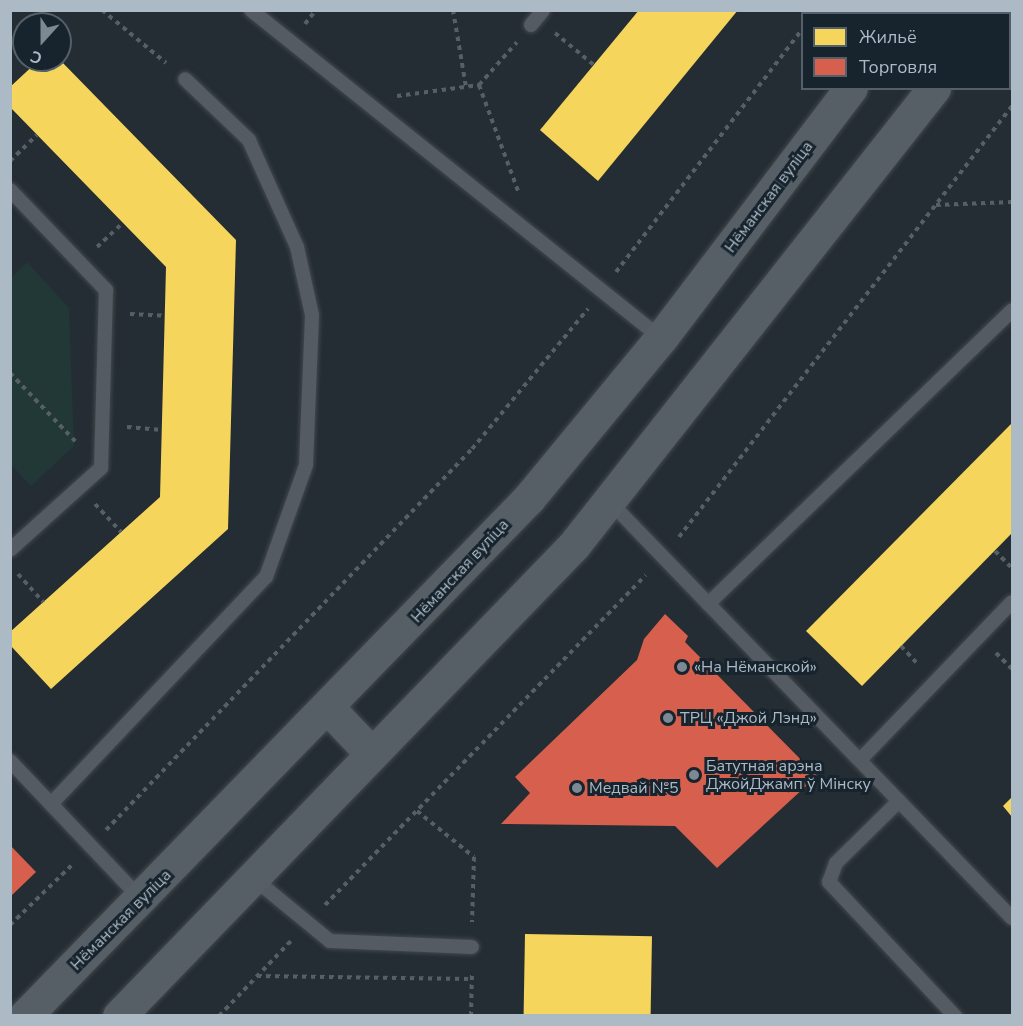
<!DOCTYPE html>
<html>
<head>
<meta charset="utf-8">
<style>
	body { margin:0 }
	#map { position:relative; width:1023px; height:1026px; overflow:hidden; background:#242d33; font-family:"Nunito Sans",sans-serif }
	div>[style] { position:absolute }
	.green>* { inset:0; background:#213837 }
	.homes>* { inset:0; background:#f6d55c; transform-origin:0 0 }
	.shops>* { inset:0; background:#d6604d }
	.path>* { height:4px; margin-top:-2px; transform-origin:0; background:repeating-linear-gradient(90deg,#565f64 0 4.5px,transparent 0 9px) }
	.roads { filter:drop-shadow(0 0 2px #42494d) drop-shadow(0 0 2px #42494d) }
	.service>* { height:14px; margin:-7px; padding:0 7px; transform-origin:7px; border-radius:7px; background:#545b62 }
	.secondary>* { height:33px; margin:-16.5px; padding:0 16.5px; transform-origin:16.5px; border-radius:16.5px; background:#575f66 }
	.dots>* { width:16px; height:16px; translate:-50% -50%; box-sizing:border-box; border:3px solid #17242d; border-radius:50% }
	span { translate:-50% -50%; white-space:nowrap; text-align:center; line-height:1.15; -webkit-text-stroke:6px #17242d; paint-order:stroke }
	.street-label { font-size:16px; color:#acbac6 }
	.poi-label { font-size:16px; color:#acbac6 }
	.left { translate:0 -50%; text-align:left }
	.frame { position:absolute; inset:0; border:12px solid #acbac6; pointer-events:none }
	.legend { position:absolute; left:801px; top:12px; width:210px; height:78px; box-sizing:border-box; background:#17242d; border:2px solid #53606a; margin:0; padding:8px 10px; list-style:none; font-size:18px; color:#acbac6 }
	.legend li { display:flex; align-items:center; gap:12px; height:30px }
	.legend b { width:30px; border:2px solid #53606a }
	.north { position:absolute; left:12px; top:12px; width:60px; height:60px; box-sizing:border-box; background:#17242d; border:2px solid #53606a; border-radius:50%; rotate:201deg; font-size:16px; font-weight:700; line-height:24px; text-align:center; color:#acbac6 }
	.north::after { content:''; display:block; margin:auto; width:21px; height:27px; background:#7c8993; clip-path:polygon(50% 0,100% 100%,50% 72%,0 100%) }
</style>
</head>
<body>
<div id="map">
	<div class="green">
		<div style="clip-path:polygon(27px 262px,69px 308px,74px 446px,31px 486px,10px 464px,11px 278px)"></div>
	</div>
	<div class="homes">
		<div style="clip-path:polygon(639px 10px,738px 10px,598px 181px,540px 130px)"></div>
		<div style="clip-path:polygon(39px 60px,60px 60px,236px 240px,228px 529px,51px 689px,10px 645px,10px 632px,160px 497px,166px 267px,10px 107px,10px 87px)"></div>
		<div style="clip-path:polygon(1012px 423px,1012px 533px,862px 686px,806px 631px)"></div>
		<div style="clip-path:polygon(1012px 797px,1012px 817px,1003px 806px)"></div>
		<div style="left:525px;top:934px;width:127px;height:82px;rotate:1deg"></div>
	</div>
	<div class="shops">
		<div style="clip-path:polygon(665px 614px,688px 636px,685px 642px,817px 776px,717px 868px,675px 826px,501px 824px,530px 793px,515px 777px,637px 660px,644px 639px)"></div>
		<div style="clip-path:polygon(10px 845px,36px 872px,10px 897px)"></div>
	</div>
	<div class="path">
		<div style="left:102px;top:10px;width:83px;rotate:39.6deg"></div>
		<div style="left:162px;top:10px;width:54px"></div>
		<div style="left:453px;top:10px;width:78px;rotate:80.4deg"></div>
		<div style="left:815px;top:14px;width:5px;rotate:-53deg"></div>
		<div style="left:305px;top:24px;width:18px;rotate:-52deg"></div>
		<div style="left:555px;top:33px;width:50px;rotate:39.4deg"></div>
		<div style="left:479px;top:85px;width:113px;rotate:69.8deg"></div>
		<div style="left:397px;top:96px;width:83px;rotate:-7.6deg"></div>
		<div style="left:479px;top:85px;width:57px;rotate:-48.5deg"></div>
		<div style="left:10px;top:161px;width:37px;rotate:-44deg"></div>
		<div style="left:936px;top:205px;width:76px;rotate:-2.3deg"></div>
		<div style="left:97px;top:247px;width:35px;rotate:-43deg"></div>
		<div style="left:616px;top:272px;width:305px;rotate:-52.5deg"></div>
		<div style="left:130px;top:314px;width:35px;rotate:3deg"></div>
		<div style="left:10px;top:373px;width:97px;rotate:46.3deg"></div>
		<div style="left:127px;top:427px;width:35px;rotate:5deg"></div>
		<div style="left:95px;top:504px;width:38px;rotate:47deg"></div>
		<div style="left:679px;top:537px;width:545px;rotate:-52.31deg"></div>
		<div style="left:995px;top:551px;width:24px;rotate:45deg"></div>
		<div style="left:18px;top:574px;width:38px;rotate:48deg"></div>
		<div style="left:901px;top:646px;width:26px;rotate:47deg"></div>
		<div style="left:996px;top:653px;width:23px;rotate:45deg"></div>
		<div style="left:417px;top:811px;width:73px;rotate:38.9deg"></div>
		<div style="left:474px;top:857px;width:65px;rotate:91.8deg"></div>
		<div style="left:106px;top:830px;width:528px;rotate:-46.15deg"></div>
		<div style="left:472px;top:449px;width:182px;rotate:-50.4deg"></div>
		<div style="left:325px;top:905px;width:460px;rotate:-45.8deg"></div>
		<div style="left:10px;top:925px;width:89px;rotate:-44.1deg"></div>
		<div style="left:257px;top:976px;width:214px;rotate:0.8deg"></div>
		<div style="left:219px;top:1016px;width:104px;rotate:-46.2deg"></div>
		<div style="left:471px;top:1016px;width:45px;rotate:-88.7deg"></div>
	</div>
	<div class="roads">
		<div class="service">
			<div style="left:251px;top:10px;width:525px;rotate:38.66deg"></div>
			<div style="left:531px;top:25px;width:19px;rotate:-51deg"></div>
			<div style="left:10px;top:190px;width:139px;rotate:46.2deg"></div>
			<div style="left:106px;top:290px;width:178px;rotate:91.6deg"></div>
			<div style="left:101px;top:468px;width:122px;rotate:138deg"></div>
			<div style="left:609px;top:501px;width:580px;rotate:45.98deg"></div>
			<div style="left:708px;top:604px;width:423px;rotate:-44deg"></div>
			<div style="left:860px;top:760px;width:219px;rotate:-46.1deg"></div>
			<div style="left:10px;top:761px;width:190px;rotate:46.5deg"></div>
			<div style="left:899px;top:801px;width:88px;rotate:135.5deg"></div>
			<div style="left:836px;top:863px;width:20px;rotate:110deg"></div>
			<div style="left:829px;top:882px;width:184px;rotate:46.8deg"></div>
			<div style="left:51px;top:804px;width:313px;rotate:-46.6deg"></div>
			<div style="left:266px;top:577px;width:119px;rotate:-70.3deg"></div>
			<div style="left:306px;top:465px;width:150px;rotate:-87.7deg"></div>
			<div style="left:312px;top:315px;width:70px;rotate:-102.4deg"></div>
			<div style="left:297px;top:247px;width:117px;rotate:-114.2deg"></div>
			<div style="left:249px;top:140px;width:88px;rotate:-136.4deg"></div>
			<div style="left:252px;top:877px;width:101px;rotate:39.4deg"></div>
			<div style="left:330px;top:941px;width:142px;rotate:2.4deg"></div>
		</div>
		<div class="secondary">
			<div style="left:909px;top:14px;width:4px;rotate:-63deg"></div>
			<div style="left:992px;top:14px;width:4px;rotate:-63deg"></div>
			<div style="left:329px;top:709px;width:61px;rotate:46.3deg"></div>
			<div style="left:25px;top:1016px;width:723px;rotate:-45.78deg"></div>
			<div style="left:529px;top:498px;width:207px;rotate:-50.5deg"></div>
			<div style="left:661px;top:338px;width:314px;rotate:-52.8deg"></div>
			<div style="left:119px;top:1016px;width:655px;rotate:-45.99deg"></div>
			<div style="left:574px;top:545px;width:582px;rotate:-51.77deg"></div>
		</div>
	</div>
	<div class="dots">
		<div style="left:682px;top:667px;background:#7c8993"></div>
		<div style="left:668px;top:718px;background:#7c8993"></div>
		<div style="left:694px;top:775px;background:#7c8993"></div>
		<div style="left:577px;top:788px;background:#7c8993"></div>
	</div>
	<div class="street-label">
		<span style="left:769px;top:197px;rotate:-53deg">Нёманская вуліца</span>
		<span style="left:460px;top:571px;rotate:-47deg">Нёманская вуліца</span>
		<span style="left:121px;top:920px;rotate:-45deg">Нёманская вуліца</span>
	</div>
	<div class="poi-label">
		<span class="left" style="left:694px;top:667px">«На Нёманской»</span>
		<span class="left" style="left:680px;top:718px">ТРЦ «Джой Лэнд»</span>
		<span class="left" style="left:706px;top:775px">Батутная арэна<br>ДжойДжамп ў Мінску</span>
		<span class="left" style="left:589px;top:788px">Медвай №5</span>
	</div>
	<div class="frame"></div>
	<ul class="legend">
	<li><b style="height:16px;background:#f6d55c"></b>Жильё</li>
	<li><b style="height:16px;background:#d6604d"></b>Торговля</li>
	</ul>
	<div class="north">С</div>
</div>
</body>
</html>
